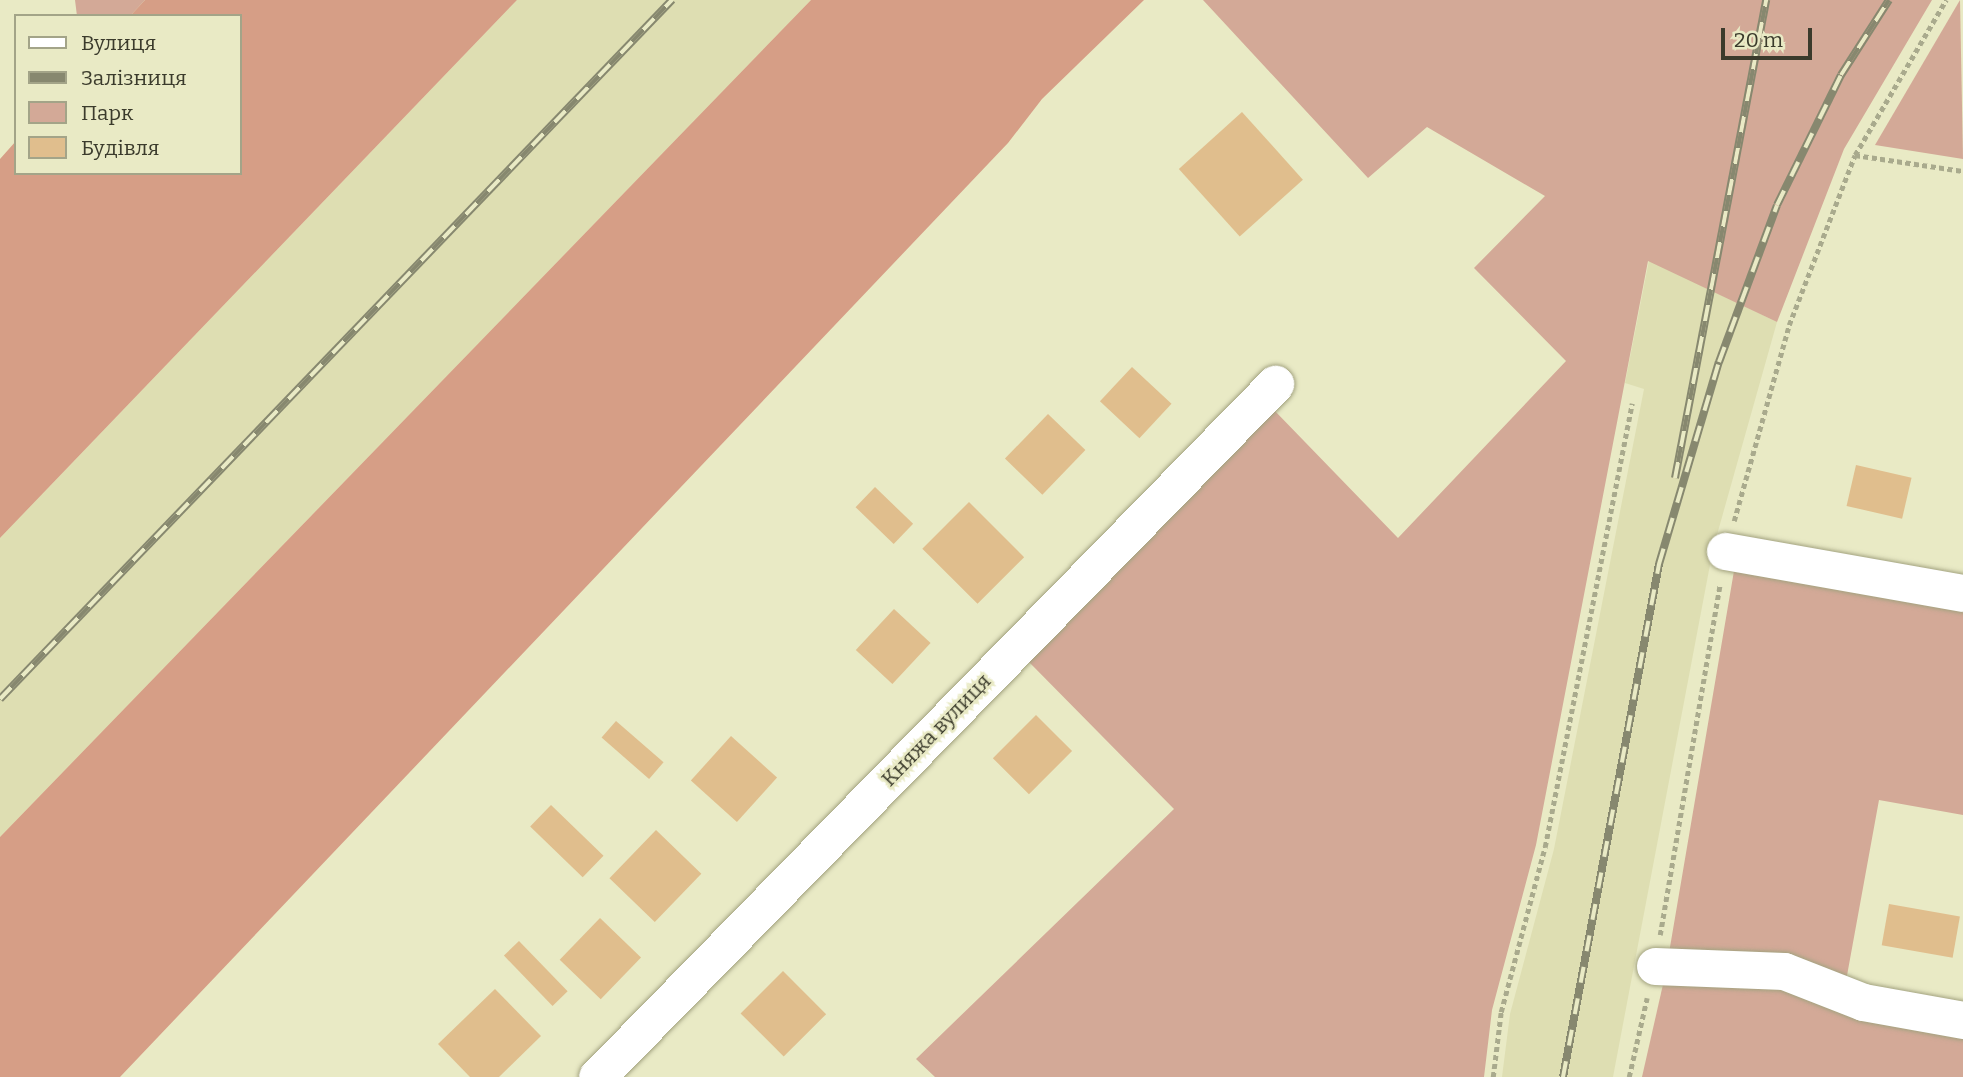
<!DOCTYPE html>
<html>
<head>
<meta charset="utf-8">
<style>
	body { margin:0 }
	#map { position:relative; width:1963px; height:1077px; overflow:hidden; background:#e9eac5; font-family:Bitter,serif }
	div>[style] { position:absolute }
	.built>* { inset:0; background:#dedeb2 }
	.green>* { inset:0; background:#d3a997 }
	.forest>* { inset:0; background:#d69e86 }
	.building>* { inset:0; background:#e0be8d; transform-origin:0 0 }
	.path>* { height:4.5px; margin-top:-2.25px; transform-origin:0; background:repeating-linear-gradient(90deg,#a9aa8d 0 5px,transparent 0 8.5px) }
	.roads { filter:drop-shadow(0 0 2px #a3a380) drop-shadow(0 0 2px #a3a380) }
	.minor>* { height:37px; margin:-18.5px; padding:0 18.5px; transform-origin:18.5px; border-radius:18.5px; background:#fff }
	.rail>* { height:8px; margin-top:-4px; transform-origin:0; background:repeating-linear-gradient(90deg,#e9eac5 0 16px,#87886f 0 32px); box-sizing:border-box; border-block:2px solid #87886f }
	span { translate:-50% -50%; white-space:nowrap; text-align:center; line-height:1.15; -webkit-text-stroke:5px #e9eac5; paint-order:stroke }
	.street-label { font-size:21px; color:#3b3b2c }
	.legend { position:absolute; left:14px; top:14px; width:228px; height:161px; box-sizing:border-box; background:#e9eac5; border:2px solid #a3a488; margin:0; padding:9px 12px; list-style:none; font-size:21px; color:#3b3b2c }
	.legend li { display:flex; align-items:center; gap:14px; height:35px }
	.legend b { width:35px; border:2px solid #a3a488 }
	.scale { position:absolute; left:1721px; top:28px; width:91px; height:32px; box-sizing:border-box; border:4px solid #3b3b2c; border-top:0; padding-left:9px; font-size:21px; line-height:24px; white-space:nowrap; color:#3b3b2c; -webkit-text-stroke:5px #e9eac5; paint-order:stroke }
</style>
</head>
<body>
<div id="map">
	<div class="built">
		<div style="clip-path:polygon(517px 0,811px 0,0 837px,0 538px)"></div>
		<div style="clip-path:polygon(1649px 260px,1777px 322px,1713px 549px,1613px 1077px,1502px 1077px,1510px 1014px,1554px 849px,1644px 389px,1625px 383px)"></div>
	</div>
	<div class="green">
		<div style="clip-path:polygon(75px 0,145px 0,130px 16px,77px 16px)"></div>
		<div style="clip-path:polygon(1203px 0,1932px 0,1844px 149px,1777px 322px,1648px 261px,1536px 845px,1492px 1010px,1484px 1077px,935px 1077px,916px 1059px,1174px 809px,1028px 661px,1273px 409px,1398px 538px,1566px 361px,1474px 268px,1545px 196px,1427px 127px,1368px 178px)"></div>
		<div style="clip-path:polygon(1960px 0,1963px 159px,1875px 145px)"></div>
		<div style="clip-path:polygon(1735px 565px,1963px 606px,1963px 815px,1879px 800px,1846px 981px,1669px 953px)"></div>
		<div style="clip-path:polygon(1664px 980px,1781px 984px,1963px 1034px,1963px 1077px,1642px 1077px)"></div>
	</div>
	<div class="forest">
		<div style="clip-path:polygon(145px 0,517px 0,0 538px,0 159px,16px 141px,16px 173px,240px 173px,240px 16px,130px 16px)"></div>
		<div style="clip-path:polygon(811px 0,1144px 0,1042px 99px,1008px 143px,120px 1077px,0 1077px,0 837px)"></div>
	</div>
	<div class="building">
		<div style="left:1242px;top:112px;width:91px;height:85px;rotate:48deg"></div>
		<div style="left:1132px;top:367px;width:54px;height:47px;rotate:43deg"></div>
		<div style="left:1048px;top:414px;width:52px;height:62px;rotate:44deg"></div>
		<div style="left:1856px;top:465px;width:57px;height:42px;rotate:13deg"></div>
		<div style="left:875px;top:487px;width:53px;height:28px;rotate:44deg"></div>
		<div style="left:969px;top:502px;width:78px;height:66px;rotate:45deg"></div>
		<div style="left:894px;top:609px;width:50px;height:56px;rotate:43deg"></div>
		<div style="left:1036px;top:715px;width:51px;height:61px;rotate:45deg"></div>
		<div style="left:616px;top:721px;width:63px;height:22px;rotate:41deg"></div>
		<div style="left:731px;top:736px;width:62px;height:60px;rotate:42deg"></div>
		<div style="left:551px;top:805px;width:73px;height:30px;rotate:44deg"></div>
		<div style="left:656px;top:830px;width:63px;height:67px;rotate:44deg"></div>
		<div style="left:1889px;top:904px;width:72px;height:42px;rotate:10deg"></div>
		<div style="left:600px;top:918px;width:57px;height:58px;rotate:44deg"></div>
		<div style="left:519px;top:941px;width:70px;height:21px;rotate:46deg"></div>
		<div style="left:783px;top:971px;width:61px;height:60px;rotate:45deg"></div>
		<div style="clip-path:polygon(495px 989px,541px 1036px,499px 1077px,470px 1077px,438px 1044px)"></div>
	</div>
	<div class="path">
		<div style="left:1855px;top:155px;width:109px;rotate:8.4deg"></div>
		<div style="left:1734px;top:521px;width:204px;rotate:-74.3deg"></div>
		<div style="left:1789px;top:325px;width:182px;rotate:-68.8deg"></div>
		<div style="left:1855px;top:155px;width:180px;rotate:-59.6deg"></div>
		<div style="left:1660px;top:935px;width:355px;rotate:-80.3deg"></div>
		<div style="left:1493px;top:1077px;width:65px;rotate:-83deg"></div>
		<div style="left:1501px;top:1012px;width:171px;rotate:-75.1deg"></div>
		<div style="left:1545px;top:847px;width:452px;rotate:-78.9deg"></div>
		<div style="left:1629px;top:1077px;width:81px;rotate:-77.2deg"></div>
	</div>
	<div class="roads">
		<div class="minor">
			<div style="left:1725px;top:551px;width:242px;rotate:10deg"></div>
			<div style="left:1655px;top:966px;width:129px;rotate:2.2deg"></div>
			<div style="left:1784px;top:971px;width:85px;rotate:21.4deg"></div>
			<div style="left:1863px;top:1002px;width:102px;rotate:10.2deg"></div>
			<div style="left:597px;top:1077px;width:970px;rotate:-45.63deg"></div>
		</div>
	</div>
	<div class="rail">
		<div style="left:1675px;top:478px;width:487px;rotate:-79.2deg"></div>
		<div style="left:0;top:699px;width:970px;rotate:-46.13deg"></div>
		<div style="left:1563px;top:1077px;width:522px;rotate:-79.4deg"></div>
		<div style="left:1659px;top:564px;width:211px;rotate:-73.5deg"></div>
		<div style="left:1719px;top:362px;width:167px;rotate:-69.7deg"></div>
		<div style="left:1777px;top:205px;width:145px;rotate:-63.8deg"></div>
		<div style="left:1841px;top:75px;width:89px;rotate:-57.4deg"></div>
	</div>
	<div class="street-label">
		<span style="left:936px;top:730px;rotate:-46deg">Княжа вулиця</span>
	</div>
	<ul class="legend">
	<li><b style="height:9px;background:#fff"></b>Вулиця</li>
	<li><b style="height:9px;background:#87886f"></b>Залізниця</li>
	<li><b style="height:19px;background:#d3a997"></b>Парк</li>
	<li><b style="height:19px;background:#e0be8d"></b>Будівля</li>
	</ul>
	<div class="scale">20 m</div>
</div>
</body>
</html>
